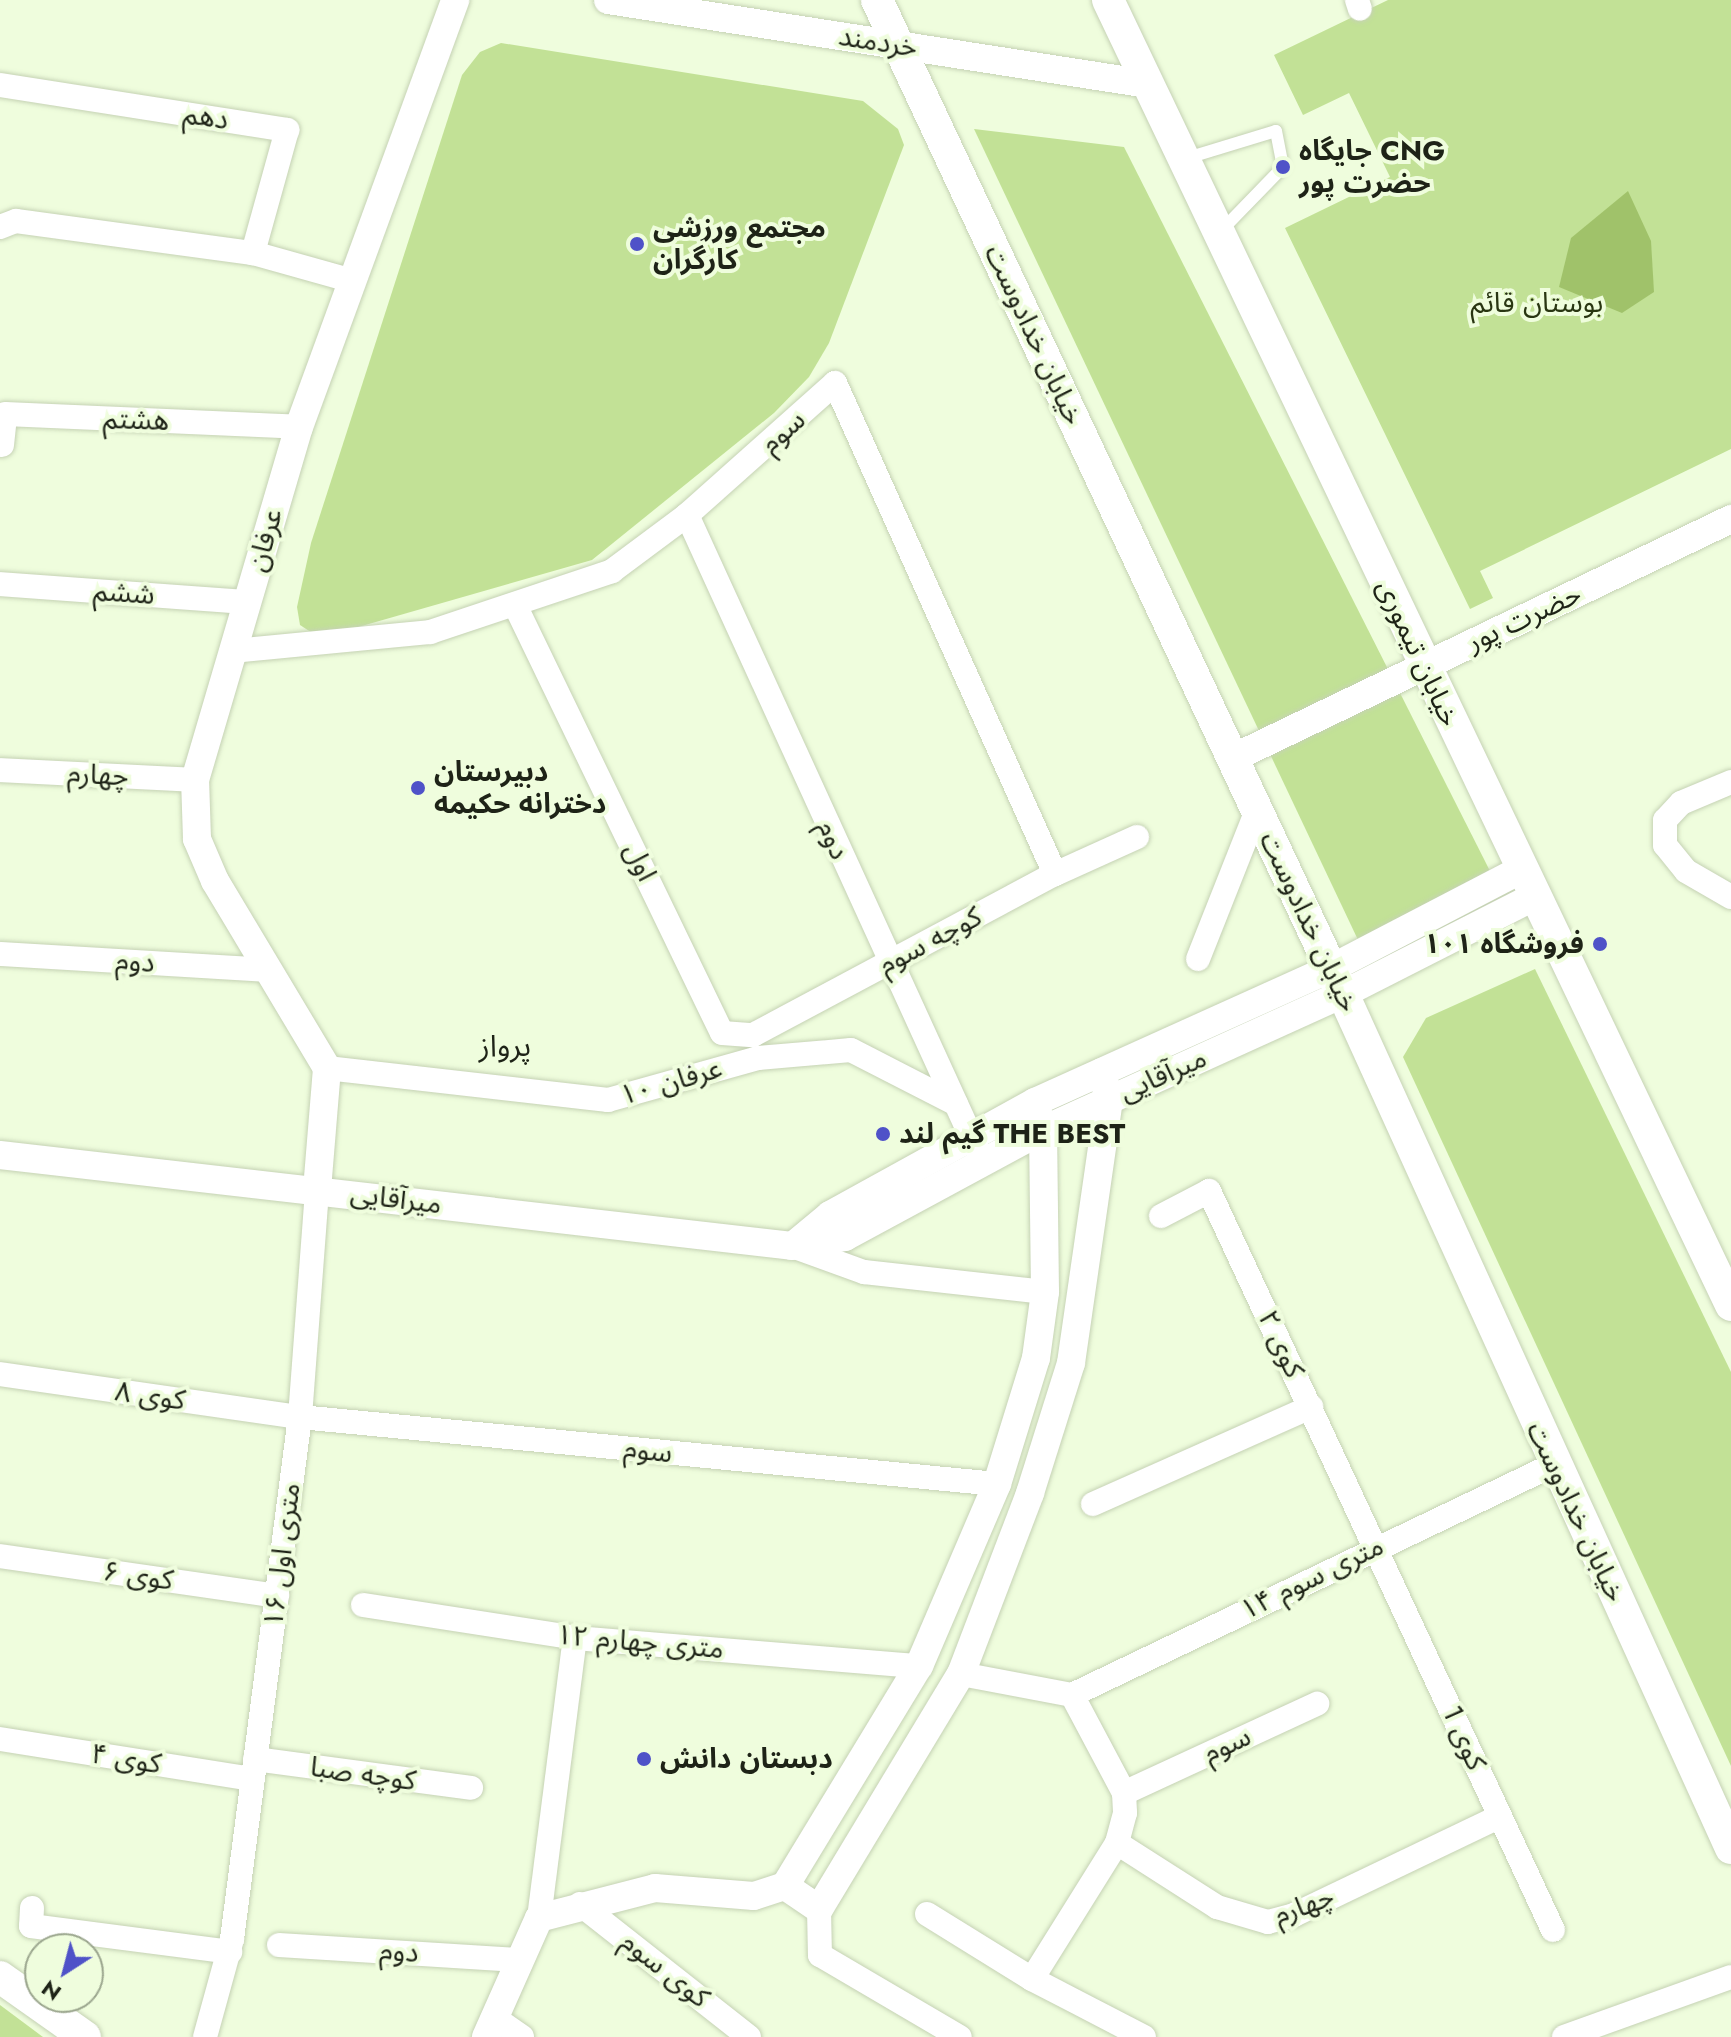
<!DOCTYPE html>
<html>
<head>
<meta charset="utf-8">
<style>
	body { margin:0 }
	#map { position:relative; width:1731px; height:2037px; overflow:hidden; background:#effddd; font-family:Jost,"Noto Sans Arabic",sans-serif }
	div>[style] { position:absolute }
	.green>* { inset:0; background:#c2e196 }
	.water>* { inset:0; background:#a0c26a }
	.roads { filter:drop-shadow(0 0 2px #c5d2b4) drop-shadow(0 0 2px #c5d2b4) }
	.service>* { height:12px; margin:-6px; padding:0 6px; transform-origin:6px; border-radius:6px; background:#fff }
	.minor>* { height:24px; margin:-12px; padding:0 12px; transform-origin:12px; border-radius:12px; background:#fff }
	.tertiary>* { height:28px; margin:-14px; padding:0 14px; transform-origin:14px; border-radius:14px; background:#fff }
	.secondary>* { height:32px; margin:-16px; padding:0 16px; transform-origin:16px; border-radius:16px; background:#fff }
	.dots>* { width:22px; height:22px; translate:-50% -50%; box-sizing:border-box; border:4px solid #effddd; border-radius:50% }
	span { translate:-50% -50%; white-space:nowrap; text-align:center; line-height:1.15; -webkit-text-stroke:8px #effddd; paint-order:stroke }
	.street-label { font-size:28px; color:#1e2317 }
	.poi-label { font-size:28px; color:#1e2317; font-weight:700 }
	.left { translate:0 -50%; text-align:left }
	.right { translate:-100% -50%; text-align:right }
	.park-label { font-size:28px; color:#293612 }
	.neighbourhood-label { font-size:30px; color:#1e2317 }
	.north { position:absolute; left:24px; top:1933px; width:80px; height:80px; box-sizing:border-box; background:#effddd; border:2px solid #9ba68e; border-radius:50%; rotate:216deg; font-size:22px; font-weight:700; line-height:32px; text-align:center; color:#1e2317 }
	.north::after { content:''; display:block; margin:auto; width:28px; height:36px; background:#4f52c8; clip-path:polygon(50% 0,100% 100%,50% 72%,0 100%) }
</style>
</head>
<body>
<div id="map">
	<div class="green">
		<div style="clip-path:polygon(1388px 0,1731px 0,1731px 449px,1480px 571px,1493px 598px,1470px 609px,1285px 228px,1390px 177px,1349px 93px,1303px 115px,1274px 55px)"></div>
		<div style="clip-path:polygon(501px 43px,863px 101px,898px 129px,904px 145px,829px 343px,809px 377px,774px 413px,592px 560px,320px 638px,300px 625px,297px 607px,311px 543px,462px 75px,480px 52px)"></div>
		<div style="clip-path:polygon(974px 129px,1124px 147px,1491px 873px,1359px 942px)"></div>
		<div style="clip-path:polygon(1535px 969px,1731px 1372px,1731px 1766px,1403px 1057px,1426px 1018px)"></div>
		<div style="clip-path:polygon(0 2005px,43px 2037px,0 2037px)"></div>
	</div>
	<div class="water">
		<div style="clip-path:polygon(1628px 191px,1651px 241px,1654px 292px,1622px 313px,1559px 287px,1571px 238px)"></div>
	</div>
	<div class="roads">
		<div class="service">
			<div style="left:1184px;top:159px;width:96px;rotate:-16.9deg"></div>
			<div style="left:1276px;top:131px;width:37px;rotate:79deg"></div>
			<div style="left:1283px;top:167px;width:89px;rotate:134.1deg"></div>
		</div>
		<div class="minor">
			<div style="left:1357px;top:0;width:9px;rotate:72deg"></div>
			<div style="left:0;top:85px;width:291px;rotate:8.9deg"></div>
			<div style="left:287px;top:130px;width:128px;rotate:105.5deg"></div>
			<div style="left:0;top:227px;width:17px;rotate:-21deg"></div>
			<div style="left:16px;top:221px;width:239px;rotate:7.7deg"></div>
			<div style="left:253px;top:253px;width:100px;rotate:15.7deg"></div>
			<div style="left:2px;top:445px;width:31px;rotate:-84deg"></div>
			<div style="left:5px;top:414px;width:294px;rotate:2.5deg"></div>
			<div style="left:687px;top:515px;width:703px;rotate:65.44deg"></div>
			<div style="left:0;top:584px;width:248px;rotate:4.2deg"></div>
			<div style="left:515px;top:605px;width:475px;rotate:64.2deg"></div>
			<div style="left:722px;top:1033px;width:31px;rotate:4deg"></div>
			<div style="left:753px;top:1035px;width:342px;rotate:-28.1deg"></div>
			<div style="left:1055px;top:874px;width:90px;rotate:-24.3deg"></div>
			<div style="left:233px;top:651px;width:198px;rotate:-5.5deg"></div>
			<div style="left:430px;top:632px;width:192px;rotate:-18.5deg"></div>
			<div style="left:612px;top:571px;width:94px;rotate:-36.7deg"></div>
			<div style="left:687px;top:515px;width:198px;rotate:-41.7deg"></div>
			<div style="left:835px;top:383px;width:538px;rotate:65.86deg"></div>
			<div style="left:0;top:770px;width:195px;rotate:2.9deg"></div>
			<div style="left:1731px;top:782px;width:54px;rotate:157.2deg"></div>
			<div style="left:1681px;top:803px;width:23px;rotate:133deg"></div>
			<div style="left:1665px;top:820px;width:25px;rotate:90deg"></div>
			<div style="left:1665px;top:845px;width:33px;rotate:51deg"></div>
			<div style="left:1686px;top:871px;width:52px;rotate:30deg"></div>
			<div style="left:0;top:954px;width:270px;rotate:3.4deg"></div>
			<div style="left:1198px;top:959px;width:160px;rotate:-68.4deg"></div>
			<div style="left:327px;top:1068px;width:283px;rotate:6.5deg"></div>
			<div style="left:608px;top:1100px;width:156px;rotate:-15.6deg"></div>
			<div style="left:758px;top:1058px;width:93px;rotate:-4.9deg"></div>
			<div style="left:851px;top:1050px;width:118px;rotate:27.2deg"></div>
			<div style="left:1161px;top:1216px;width:54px;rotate:-27.5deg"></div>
			<div style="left:1209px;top:1191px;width:815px;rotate:65.04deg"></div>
			<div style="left:792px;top:1246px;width:77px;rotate:19.9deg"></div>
			<div style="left:864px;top:1272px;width:182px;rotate:6.3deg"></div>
			<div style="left:0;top:1374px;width:303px;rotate:8.2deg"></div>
			<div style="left:300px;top:1417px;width:700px;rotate:5.49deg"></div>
			<div style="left:1093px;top:1504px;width:239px;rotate:-24deg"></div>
			<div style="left:0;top:1556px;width:280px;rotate:8.2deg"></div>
			<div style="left:363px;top:1605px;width:215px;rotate:8.8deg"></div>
			<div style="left:575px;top:1638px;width:345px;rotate:4.7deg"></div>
			<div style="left:961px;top:1674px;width:113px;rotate:10.7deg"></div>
			<div style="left:1072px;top:1695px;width:111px;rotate:62deg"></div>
			<div style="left:1124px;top:1793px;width:213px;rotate:-24.8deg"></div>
			<div style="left:1072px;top:1695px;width:533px;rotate:-25.56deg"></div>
			<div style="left:0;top:1739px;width:256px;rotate:9deg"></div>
			<div style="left:255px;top:1759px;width:218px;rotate:7.6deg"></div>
			<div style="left:1124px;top:1793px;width:20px;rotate:87deg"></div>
			<div style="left:1125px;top:1813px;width:31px;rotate:105deg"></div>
			<div style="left:1117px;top:1843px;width:119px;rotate:32.6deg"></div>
			<div style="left:1217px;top:1907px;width:53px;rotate:16.4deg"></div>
			<div style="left:1268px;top:1922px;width:27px;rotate:-15deg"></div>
			<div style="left:1294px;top:1915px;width:227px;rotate:-25.6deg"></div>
			<div style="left:580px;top:1904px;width:215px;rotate:38.2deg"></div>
			<div style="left:32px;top:1908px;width:18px;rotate:93deg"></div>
			<div style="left:31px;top:1926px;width:201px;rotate:7.4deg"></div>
			<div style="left:819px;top:1909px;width:46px;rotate:88.8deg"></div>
			<div style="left:820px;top:1955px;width:162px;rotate:30.4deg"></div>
			<div style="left:927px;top:1914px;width:123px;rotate:31.8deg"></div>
			<div style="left:1032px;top:1979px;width:126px;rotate:27.4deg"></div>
			<div style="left:539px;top:1918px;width:282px;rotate:-82.7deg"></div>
			<div style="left:279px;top:1945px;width:239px;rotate:3.6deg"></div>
			<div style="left:1032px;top:1979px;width:160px;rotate:-58deg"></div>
			<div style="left:495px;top:2018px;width:33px;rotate:35deg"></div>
			<div style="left:205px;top:2037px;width:102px;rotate:-74.6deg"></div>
			<div style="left:232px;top:1939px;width:526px;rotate:-82.58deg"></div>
			<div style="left:300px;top:1417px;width:228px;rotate:-85.7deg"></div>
			<div style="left:1564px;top:2037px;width:177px;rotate:-19.8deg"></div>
		</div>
		<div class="tertiary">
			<div style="left:608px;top:0;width:546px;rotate:8.84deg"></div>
			<div style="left:1231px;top:759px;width:555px;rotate:-25.64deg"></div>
			<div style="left:0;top:1155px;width:797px;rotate:6.55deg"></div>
			<div style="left:792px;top:1246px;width:54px;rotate:-9.6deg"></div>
			<div style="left:845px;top:1237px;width:225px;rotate:-28.4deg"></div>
			<div style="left:1043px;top:1130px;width:329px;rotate:-24.4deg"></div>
			<div style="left:1343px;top:994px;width:213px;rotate:-27deg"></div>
			<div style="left:317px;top:1190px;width:122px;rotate:-85.3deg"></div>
			<div style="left:327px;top:1068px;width:218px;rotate:-120.9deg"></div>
			<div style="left:215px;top:881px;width:46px;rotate:-113.2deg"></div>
			<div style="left:197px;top:839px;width:59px;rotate:-91.9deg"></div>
			<div style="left:195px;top:780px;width:368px;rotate:-73.6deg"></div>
			<div style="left:299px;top:427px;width:455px;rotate:-69.9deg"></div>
			<div style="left:794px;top:1245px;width:47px;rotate:-39.8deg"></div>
			<div style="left:830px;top:1215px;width:234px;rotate:-28.9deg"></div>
			<div style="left:1035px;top:1102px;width:324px;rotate:-24.3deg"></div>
			<div style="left:1330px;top:969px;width:214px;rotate:-27.5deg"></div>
			<div style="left:785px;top:1886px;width:258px;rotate:-58.7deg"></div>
			<div style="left:919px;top:1666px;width:198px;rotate:-66.8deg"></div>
			<div style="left:997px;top:1484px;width:132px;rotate:-72.8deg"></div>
			<div style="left:1036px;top:1358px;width:67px;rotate:-82.2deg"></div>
			<div style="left:1045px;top:1292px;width:162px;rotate:-90.7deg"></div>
			<div style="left:1043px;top:1130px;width:29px;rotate:-106deg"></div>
			<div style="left:486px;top:2037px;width:130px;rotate:-66deg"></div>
			<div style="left:539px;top:1918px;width:120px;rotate:-14.5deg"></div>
			<div style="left:655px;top:1888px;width:99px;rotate:4.6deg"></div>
			<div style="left:754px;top:1896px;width:33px;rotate:-18deg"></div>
			<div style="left:785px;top:1886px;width:41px;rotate:34.1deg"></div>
			<div style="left:819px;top:1909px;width:275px;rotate:-58.9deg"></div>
			<div style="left:961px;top:1674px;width:194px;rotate:-69.1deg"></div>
			<div style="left:1030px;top:1493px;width:136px;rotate:-72.5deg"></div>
			<div style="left:1071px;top:1363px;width:267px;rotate:-81.8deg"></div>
			<div style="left:1109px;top:1099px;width:28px;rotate:-105deg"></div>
		</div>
		<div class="secondary">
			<div style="left:877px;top:0;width:1098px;rotate:64.88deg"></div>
			<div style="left:1343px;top:994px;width:938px;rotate:65.57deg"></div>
			<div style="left:1108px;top:0;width:1446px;rotate:64.48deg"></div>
			<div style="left:0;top:1977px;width:104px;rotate:35.2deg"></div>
		</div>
	</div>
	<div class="dots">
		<div style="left:1283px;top:167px;background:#4f52c8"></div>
		<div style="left:637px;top:244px;background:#4f52c8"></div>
		<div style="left:418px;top:788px;background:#4f52c8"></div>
		<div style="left:1600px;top:944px;background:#4f52c8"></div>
		<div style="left:883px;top:1134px;background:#4f52c8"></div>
		<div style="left:644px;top:1759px;background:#4f52c8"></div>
	</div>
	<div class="street-label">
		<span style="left:878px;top:42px;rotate:9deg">خردمند</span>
		<span style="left:206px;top:117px;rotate:9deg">دهم</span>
		<span style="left:1034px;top:335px;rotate:65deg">خیابان خدادوست</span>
		<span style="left:136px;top:420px;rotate:2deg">هشتم</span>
		<span style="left:783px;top:432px;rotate:-42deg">سوم</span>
		<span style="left:265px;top:540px;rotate:-74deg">عرفان</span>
		<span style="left:124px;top:593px;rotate:4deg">ششم</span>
		<span style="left:1524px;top:618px;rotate:-25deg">حضرت پور</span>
		<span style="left:1418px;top:653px;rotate:65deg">خیابان تیموری</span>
		<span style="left:98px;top:775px;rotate:3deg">چهارم</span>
		<span style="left:833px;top:840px;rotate:66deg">دوم</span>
		<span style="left:640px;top:862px;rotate:64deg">اول</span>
		<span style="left:1309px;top:922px;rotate:65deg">خیابان خدادوست</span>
		<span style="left:930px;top:941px;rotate:-28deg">کوچه سوم</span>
		<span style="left:135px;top:962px;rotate:3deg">دوم</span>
		<span style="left:1163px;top:1075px;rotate:-24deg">میرآقایی</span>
		<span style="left:671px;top:1082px;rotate:-16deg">عرفان ۱۰</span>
		<span style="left:396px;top:1199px;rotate:7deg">میرآقایی</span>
		<span style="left:1281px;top:1344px;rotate:65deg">کوی ۲</span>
		<span style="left:150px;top:1396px;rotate:8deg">کوی ۸</span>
		<span style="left:648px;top:1451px;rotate:6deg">سوم</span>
		<span style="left:1576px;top:1512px;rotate:65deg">خیابان خدادوست</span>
		<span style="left:282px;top:1555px;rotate:-83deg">۱۶ متری اول</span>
		<span style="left:138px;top:1576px;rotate:8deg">کوی ۶</span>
		<span style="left:1312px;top:1578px;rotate:-26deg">۱۴ متری سوم</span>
		<span style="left:640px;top:1642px;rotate:5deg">۱۲ متری چهارم</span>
		<span style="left:1464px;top:1738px;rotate:66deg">کوی 1</span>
		<span style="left:1227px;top:1745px;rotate:-25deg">سوم</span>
		<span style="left:126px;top:1759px;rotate:9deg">کوی ۴</span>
		<span style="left:363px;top:1774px;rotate:8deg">کوچه صبا</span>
		<span style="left:1304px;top:1906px;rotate:-20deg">چهارم</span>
		<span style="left:399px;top:1952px;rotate:3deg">دوم</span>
		<span style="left:665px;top:1970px;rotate:38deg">کوی سوم</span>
	</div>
	<div class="poi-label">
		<span class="left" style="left:1299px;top:167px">جایگاه CNG<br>حضرت پور</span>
		<span class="left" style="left:653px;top:244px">مجتمع ورزشی<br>کارگران</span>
		<span class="left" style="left:434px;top:788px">دبیرستان<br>دخترانه حکیمه</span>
		<span class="right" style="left:1584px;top:944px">فروشگاه ۱۰۱</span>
		<span class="left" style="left:899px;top:1134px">گیم لند THE BEST</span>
		<span class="left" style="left:660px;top:1759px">دبستان دانش</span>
	</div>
	<div class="park-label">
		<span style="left:1537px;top:303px">بوستان قائم</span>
	</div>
	<div class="neighbourhood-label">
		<span style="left:505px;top:1046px">پرواز</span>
	</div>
	<div class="north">N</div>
</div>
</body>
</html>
